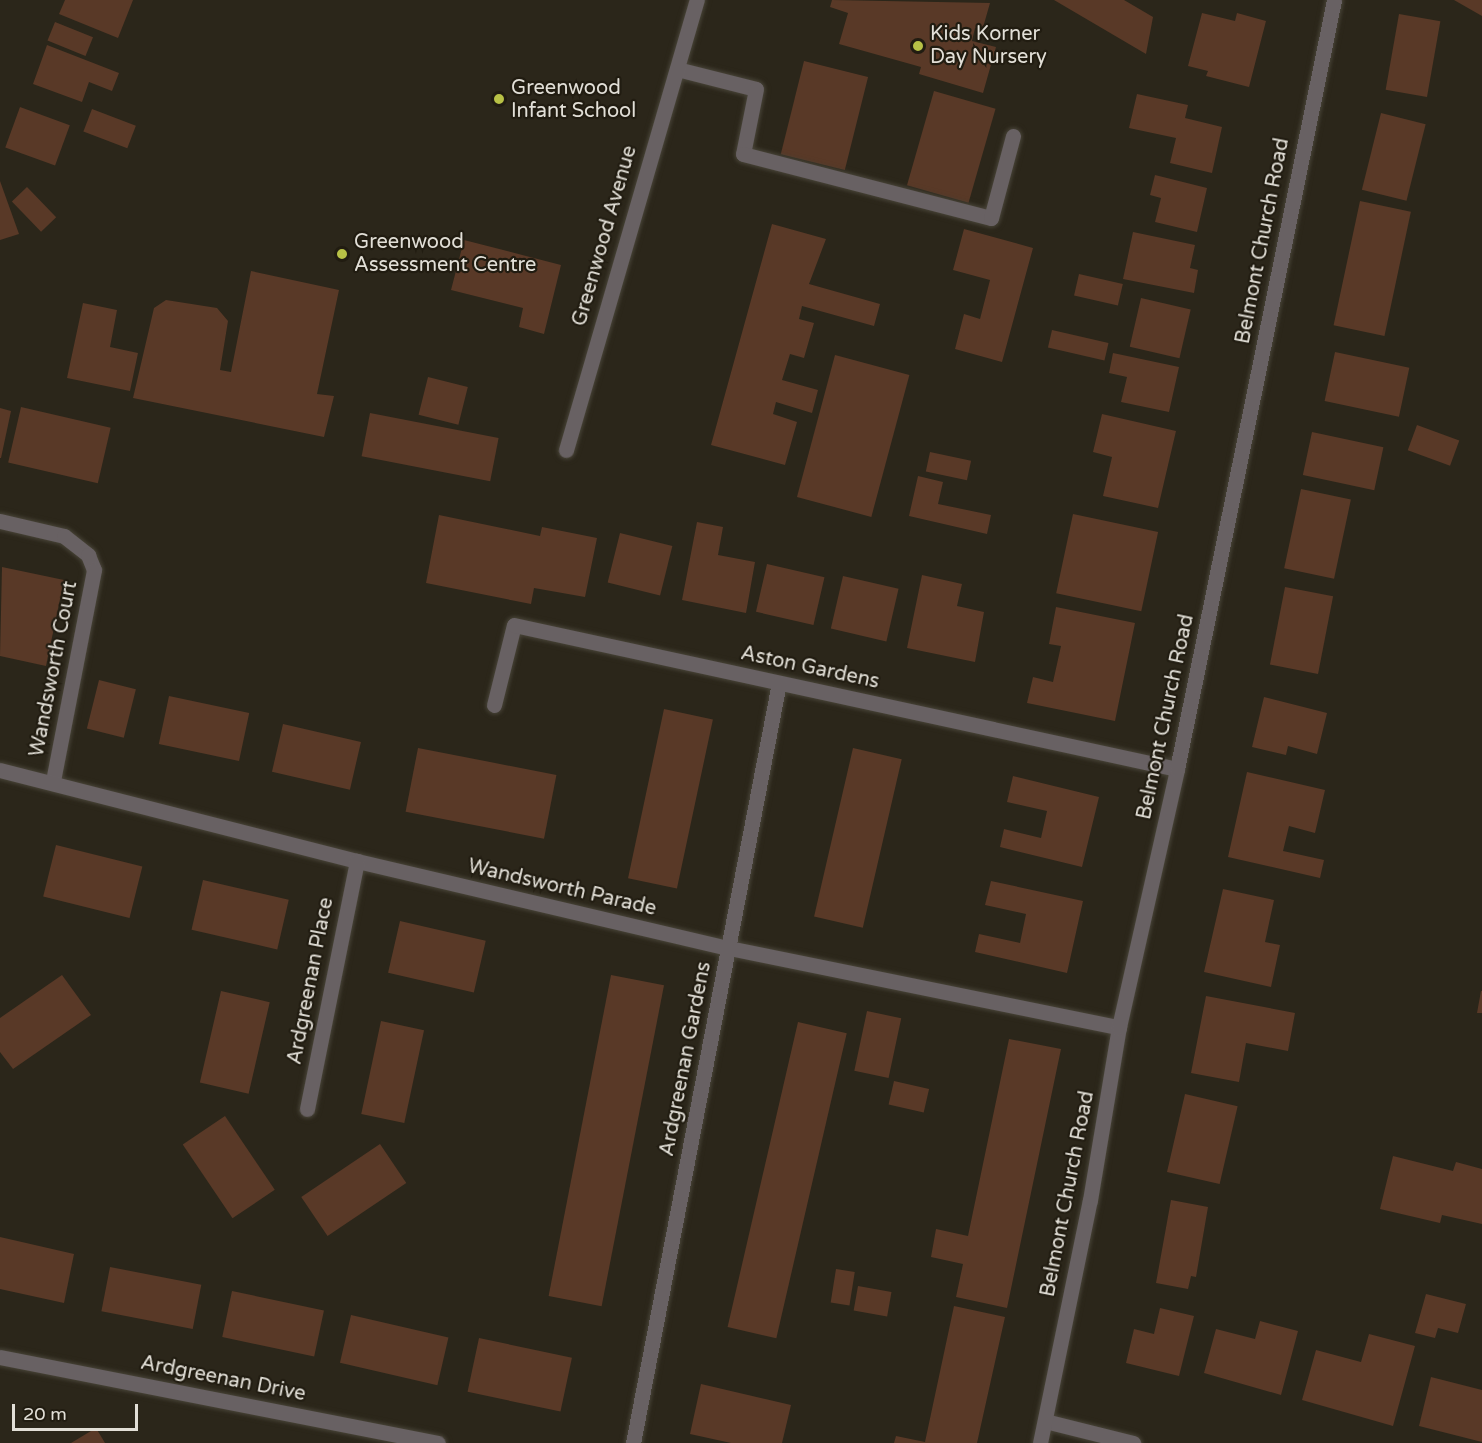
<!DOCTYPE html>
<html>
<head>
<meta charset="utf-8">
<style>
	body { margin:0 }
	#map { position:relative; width:1482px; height:1443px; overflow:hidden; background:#2b261a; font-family:"Varela Round",sans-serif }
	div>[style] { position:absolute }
	.building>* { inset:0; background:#593927; transform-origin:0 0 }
	.roads { filter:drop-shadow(0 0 2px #484438) drop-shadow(0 0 2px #484438) }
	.minor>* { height:15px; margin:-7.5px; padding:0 7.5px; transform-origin:7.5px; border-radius:7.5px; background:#686163 }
	.dots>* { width:16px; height:16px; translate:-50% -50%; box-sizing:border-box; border:3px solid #211c11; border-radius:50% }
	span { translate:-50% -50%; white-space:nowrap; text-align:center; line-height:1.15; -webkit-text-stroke:4.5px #211c11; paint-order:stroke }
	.poi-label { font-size:20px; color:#e2dfd7 }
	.left { translate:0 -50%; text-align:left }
	.street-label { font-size:20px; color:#e2dfd7 }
	.scale { position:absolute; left:12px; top:1404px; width:126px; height:27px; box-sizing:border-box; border:3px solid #e2dfd7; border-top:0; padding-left:8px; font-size:18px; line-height:21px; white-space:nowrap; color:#e2dfd7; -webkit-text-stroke:4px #211c11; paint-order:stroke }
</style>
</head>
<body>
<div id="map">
	<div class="building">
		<div style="clip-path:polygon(65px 0,133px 0,118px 38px,59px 14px)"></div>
		<div style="clip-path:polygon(832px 0,990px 3px,982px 31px,975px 28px,972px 41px,996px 47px,983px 93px,919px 74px,921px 67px,839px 44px,848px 13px,830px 7px)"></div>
		<div style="clip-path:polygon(1054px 0,1124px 0,1153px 17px,1146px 54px)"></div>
		<div style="clip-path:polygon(1454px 0,1482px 0,1482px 16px)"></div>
		<div style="clip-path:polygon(1202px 13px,1235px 21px,1237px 13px,1266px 21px,1249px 87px,1206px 76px,1208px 71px,1188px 66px)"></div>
		<div style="left:1399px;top:14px;width:42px;height:77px;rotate:10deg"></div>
		<div style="left:55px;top:22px;width:41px;height:20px;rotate:22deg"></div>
		<div style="clip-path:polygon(47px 45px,119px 73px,112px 91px,89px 82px,82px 102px,33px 84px)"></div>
		<div style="left:804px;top:61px;width:66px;height:96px;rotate:14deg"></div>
		<div style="left:934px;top:91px;width:64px;height:98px;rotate:16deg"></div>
		<div style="clip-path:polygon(1137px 94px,1188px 105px,1185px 118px,1222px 127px,1212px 173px,1170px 163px,1176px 138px,1129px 128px)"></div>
		<div style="left:20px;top:107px;width:53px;height:43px;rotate:20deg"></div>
		<div style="left:92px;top:109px;width:47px;height:24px;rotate:21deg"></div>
		<div style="left:1381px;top:113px;width:46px;height:79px;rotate:14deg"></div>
		<div style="clip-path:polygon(1155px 175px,1207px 188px,1197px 232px,1155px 222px,1161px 198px,1150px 195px)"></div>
		<div style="clip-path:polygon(0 181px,19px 234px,0 240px)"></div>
		<div style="left:27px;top:187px;width:42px;height:21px;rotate:46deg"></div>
		<div style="left:1360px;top:201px;width:52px;height:127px;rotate:12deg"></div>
		<div style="clip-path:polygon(772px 224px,826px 239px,809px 284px,880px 304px,874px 326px,802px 306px,799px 319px,814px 323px,804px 358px,790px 354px,782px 380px,818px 390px,812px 413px,776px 402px,773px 414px,797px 422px,785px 465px,711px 445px)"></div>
		<div style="clip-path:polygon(964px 229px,1033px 248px,1002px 362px,955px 349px,964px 314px,980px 319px,990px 280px,953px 270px)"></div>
		<div style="clip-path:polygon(1133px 232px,1195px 245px,1190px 268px,1198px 270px,1194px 293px,1123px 279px)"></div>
		<div style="clip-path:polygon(464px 240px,561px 265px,544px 334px,519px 327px,523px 308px,451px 290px)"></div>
		<div style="clip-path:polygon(251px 271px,339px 290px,317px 394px,334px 396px,324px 437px,133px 398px,154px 308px,166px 300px,217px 308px,228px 321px,220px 370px,231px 372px)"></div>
		<div style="left:1079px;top:274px;width:45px;height:22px;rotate:13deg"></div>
		<div style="left:1141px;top:298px;width:51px;height:50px;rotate:13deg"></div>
		<div style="clip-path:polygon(83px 303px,117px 310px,110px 347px,138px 353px,130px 391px,67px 378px)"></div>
		<div style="left:1052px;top:330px;width:58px;height:18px;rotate:13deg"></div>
		<div style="left:1335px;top:352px;width:76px;height:50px;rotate:12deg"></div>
		<div style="clip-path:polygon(1113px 353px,1179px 367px,1169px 412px,1121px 402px,1127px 377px,1109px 373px)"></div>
		<div style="left:835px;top:355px;width:77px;height:147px;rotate:15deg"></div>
		<div style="left:428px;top:377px;width:41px;height:39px;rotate:14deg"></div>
		<div style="left:21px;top:407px;width:92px;height:57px;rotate:13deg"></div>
		<div style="clip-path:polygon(0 408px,11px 411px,1px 458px,0 458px)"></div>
		<div style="left:370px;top:413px;width:131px;height:44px;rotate:11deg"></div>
		<div style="clip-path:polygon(1102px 414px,1176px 431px,1158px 508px,1103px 496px,1112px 457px,1093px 452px)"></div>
		<div style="left:1417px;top:425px;width:45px;height:27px;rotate:20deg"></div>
		<div style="left:1312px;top:432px;width:73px;height:44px;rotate:12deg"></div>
		<div style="left:930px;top:452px;width:42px;height:20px;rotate:12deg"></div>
		<div style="clip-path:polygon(918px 476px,943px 482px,938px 504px,991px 515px,987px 534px,909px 516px)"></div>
		<div style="left:1301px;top:489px;width:51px;height:81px;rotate:12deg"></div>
		<div style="left:1073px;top:514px;width:87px;height:81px;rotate:12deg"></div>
		<div style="clip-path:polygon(439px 515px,540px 536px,542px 527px,597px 538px,585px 597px,534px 588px,531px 604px,426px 583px)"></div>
		<div style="clip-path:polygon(697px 522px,723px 527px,718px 555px,755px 562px,746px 613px,682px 600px)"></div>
		<div style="left:620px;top:533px;width:54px;height:51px;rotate:14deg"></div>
		<div style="left:767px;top:564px;width:59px;height:49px;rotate:13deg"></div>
		<div style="clip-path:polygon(2px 567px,64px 580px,46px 666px,0 656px)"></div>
		<div style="clip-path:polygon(922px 575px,962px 584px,957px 606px,984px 612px,975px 662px,907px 648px)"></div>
		<div style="left:843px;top:576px;width:57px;height:54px;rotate:13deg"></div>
		<div style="left:1285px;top:587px;width:49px;height:79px;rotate:11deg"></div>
		<div style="clip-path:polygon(1056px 607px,1135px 623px,1115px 721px,1027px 703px,1033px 677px,1053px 682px,1061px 646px,1049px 644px)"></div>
		<div style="left:99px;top:680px;width:38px;height:50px;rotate:14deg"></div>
		<div style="left:169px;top:696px;width:82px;height:49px;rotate:12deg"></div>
		<div style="clip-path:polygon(1264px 697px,1327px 713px,1317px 754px,1288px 746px,1286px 755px,1252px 747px)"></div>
		<div style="left:664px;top:709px;width:50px;height:173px;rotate:12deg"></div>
		<div style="left:283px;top:724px;width:80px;height:49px;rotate:13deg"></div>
		<div style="left:418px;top:748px;width:141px;height:65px;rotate:11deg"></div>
		<div style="left:853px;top:748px;width:50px;height:173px;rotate:13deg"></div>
		<div style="clip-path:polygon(1247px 772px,1325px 790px,1315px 833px,1289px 826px,1283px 851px,1324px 860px,1320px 878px,1228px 857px)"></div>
		<div style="clip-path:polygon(1013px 776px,1099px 797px,1082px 867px,1000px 847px,1004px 829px,1041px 838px,1047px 811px,1007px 802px)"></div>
		<div style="left:56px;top:845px;width:89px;height:53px;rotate:14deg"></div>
		<div style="left:203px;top:880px;width:88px;height:51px;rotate:13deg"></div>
		<div style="clip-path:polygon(991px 881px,1083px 901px,1067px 973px,975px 952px,979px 934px,1020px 943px,1026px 914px,985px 905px)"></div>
		<div style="clip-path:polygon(1223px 889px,1274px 900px,1265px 942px,1280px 945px,1271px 987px,1204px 972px)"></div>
		<div style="left:400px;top:921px;width:88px;height:53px;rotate:13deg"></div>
		<div style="clip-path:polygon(62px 975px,91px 1015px,13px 1069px,0 1052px,0 1018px)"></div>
		<div style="left:611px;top:975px;width:54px;height:327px;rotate:11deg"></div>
		<div style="left:221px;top:991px;width:50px;height:94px;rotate:13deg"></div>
		<div style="clip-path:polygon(1481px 991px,1482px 991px,1482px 1013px,1477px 1013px)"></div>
		<div style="clip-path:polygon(1206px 996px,1295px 1013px,1288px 1051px,1246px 1043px,1239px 1082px,1191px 1073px)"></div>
		<div style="left:867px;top:1011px;width:35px;height:61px;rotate:12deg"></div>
		<div style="left:381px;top:1021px;width:44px;height:95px;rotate:12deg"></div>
		<div style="left:798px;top:1022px;width:50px;height:313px;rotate:13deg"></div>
		<div style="clip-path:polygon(1009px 1039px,1061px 1049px,1007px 1308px,956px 1297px,963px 1264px,931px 1257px,936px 1229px,968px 1236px)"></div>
		<div style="left:894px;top:1081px;width:36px;height:24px;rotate:13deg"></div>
		<div style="left:1185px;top:1094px;width:54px;height:80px;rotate:13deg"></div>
		<div style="left:225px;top:1116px;width:89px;height:51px;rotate:56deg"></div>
		<div style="left:380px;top:1144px;width:47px;height:95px;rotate:56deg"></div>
		<div style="clip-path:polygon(1393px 1156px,1453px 1171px,1456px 1162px,1482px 1169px,1482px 1224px,1442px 1215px,1440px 1223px,1380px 1209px)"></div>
		<div style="clip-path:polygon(1171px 1200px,1208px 1207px,1196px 1277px,1191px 1276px,1188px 1289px,1156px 1283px)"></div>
		<div style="clip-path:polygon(0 1237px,74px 1254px,64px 1303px,0 1289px)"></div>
		<div style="left:110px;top:1267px;width:93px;height:45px;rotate:11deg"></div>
		<div style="left:836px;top:1269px;width:19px;height:34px;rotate:9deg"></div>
		<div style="left:858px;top:1286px;width:34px;height:25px;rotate:10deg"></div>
		<div style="left:232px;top:1291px;width:94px;height:47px;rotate:12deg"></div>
		<div style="clip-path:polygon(1426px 1294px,1466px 1304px,1458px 1333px,1438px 1328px,1435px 1338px,1415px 1333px)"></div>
		<div style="clip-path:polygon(954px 1306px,1005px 1317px,977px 1443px,894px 1443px,896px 1436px,925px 1442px)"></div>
		<div style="clip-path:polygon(1160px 1308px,1194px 1316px,1179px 1376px,1126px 1363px,1134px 1329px,1154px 1334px)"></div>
		<div style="left:351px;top:1315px;width:100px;height:49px;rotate:13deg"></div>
		<div style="clip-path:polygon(1260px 1321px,1298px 1331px,1281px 1395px,1204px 1373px,1216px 1329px,1255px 1339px)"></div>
		<div style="clip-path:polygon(1369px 1334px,1415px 1346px,1393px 1426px,1302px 1400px,1316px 1350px,1361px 1362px)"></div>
		<div style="left:479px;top:1338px;width:95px;height:55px;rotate:12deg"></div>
		<div style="clip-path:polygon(1431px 1377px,1482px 1390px,1482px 1442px,1419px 1426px)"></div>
		<div style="clip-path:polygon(701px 1384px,791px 1405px,782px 1443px,731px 1443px,690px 1434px)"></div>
		<div style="clip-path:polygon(96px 1428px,105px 1443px,71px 1443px)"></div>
	</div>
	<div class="roads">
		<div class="minor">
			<div style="left:677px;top:69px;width:81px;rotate:14.2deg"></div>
			<div style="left:756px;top:89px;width:66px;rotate:101.3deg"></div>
			<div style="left:743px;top:154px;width:256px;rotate:14.5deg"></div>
			<div style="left:991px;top:218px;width:85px;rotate:-75deg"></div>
			<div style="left:566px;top:450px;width:469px;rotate:-73.8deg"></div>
			<div style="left:0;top:521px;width:66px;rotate:13.2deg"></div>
			<div style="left:64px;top:536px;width:31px;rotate:38deg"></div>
			<div style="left:88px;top:555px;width:16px;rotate:68deg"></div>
			<div style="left:94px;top:570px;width:215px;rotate:101deg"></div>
			<div style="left:494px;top:705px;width:82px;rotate:-76deg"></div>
			<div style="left:514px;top:625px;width:678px;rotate:12.25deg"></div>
			<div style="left:0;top:770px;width:368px;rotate:14.3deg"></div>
			<div style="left:357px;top:861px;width:382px;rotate:13.2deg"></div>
			<div style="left:729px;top:948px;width:398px;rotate:11.5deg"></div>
			<div style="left:307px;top:1109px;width:253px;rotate:-78.6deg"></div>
			<div style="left:0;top:1357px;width:446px;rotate:11.1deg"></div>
			<div style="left:1045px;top:1421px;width:91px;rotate:14deg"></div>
			<div style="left:633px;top:1443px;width:774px;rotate:-79.13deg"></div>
			<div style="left:1040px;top:1443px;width:248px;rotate:-78.4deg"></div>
			<div style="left:1090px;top:1200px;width:175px;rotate:-80.5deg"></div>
			<div style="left:1119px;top:1027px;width:264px;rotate:-77.3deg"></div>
			<div style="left:1177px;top:769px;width:785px;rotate:-78.46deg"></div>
		</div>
	</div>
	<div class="dots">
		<div style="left:918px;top:46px;background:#b8c146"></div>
		<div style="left:499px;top:99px;background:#b8c146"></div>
		<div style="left:342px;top:254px;background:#b8c146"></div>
	</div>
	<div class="poi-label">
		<span class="left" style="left:930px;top:46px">Kids Korner<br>Day Nursery</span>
		<span class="left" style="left:511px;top:100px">Greenwood<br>Infant School</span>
		<span class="left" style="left:354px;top:254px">Greenwood<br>Assessment Centre</span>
	</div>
	<div class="street-label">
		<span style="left:605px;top:236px;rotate:-74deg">Greenwood Avenue</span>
		<span style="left:1263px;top:241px;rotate:-79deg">Belmont Church Road</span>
		<span style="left:810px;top:668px;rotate:12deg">Aston Gardens</span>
		<span style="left:54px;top:669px;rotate:-79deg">Wandsworth Court</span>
		<span style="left:1166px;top:717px;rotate:-78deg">Belmont Church Road</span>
		<span style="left:562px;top:888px;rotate:13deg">Wandsworth Parade</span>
		<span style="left:311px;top:981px;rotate:-79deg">Ardgreenan Place</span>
		<span style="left:686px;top:1059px;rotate:-79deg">Ardgreenan Gardens</span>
		<span style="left:1068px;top:1194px;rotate:-79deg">Belmont Church Road</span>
		<span style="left:223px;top:1379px;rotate:11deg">Ardgreenan Drive</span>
	</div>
	<div class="scale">20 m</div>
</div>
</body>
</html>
